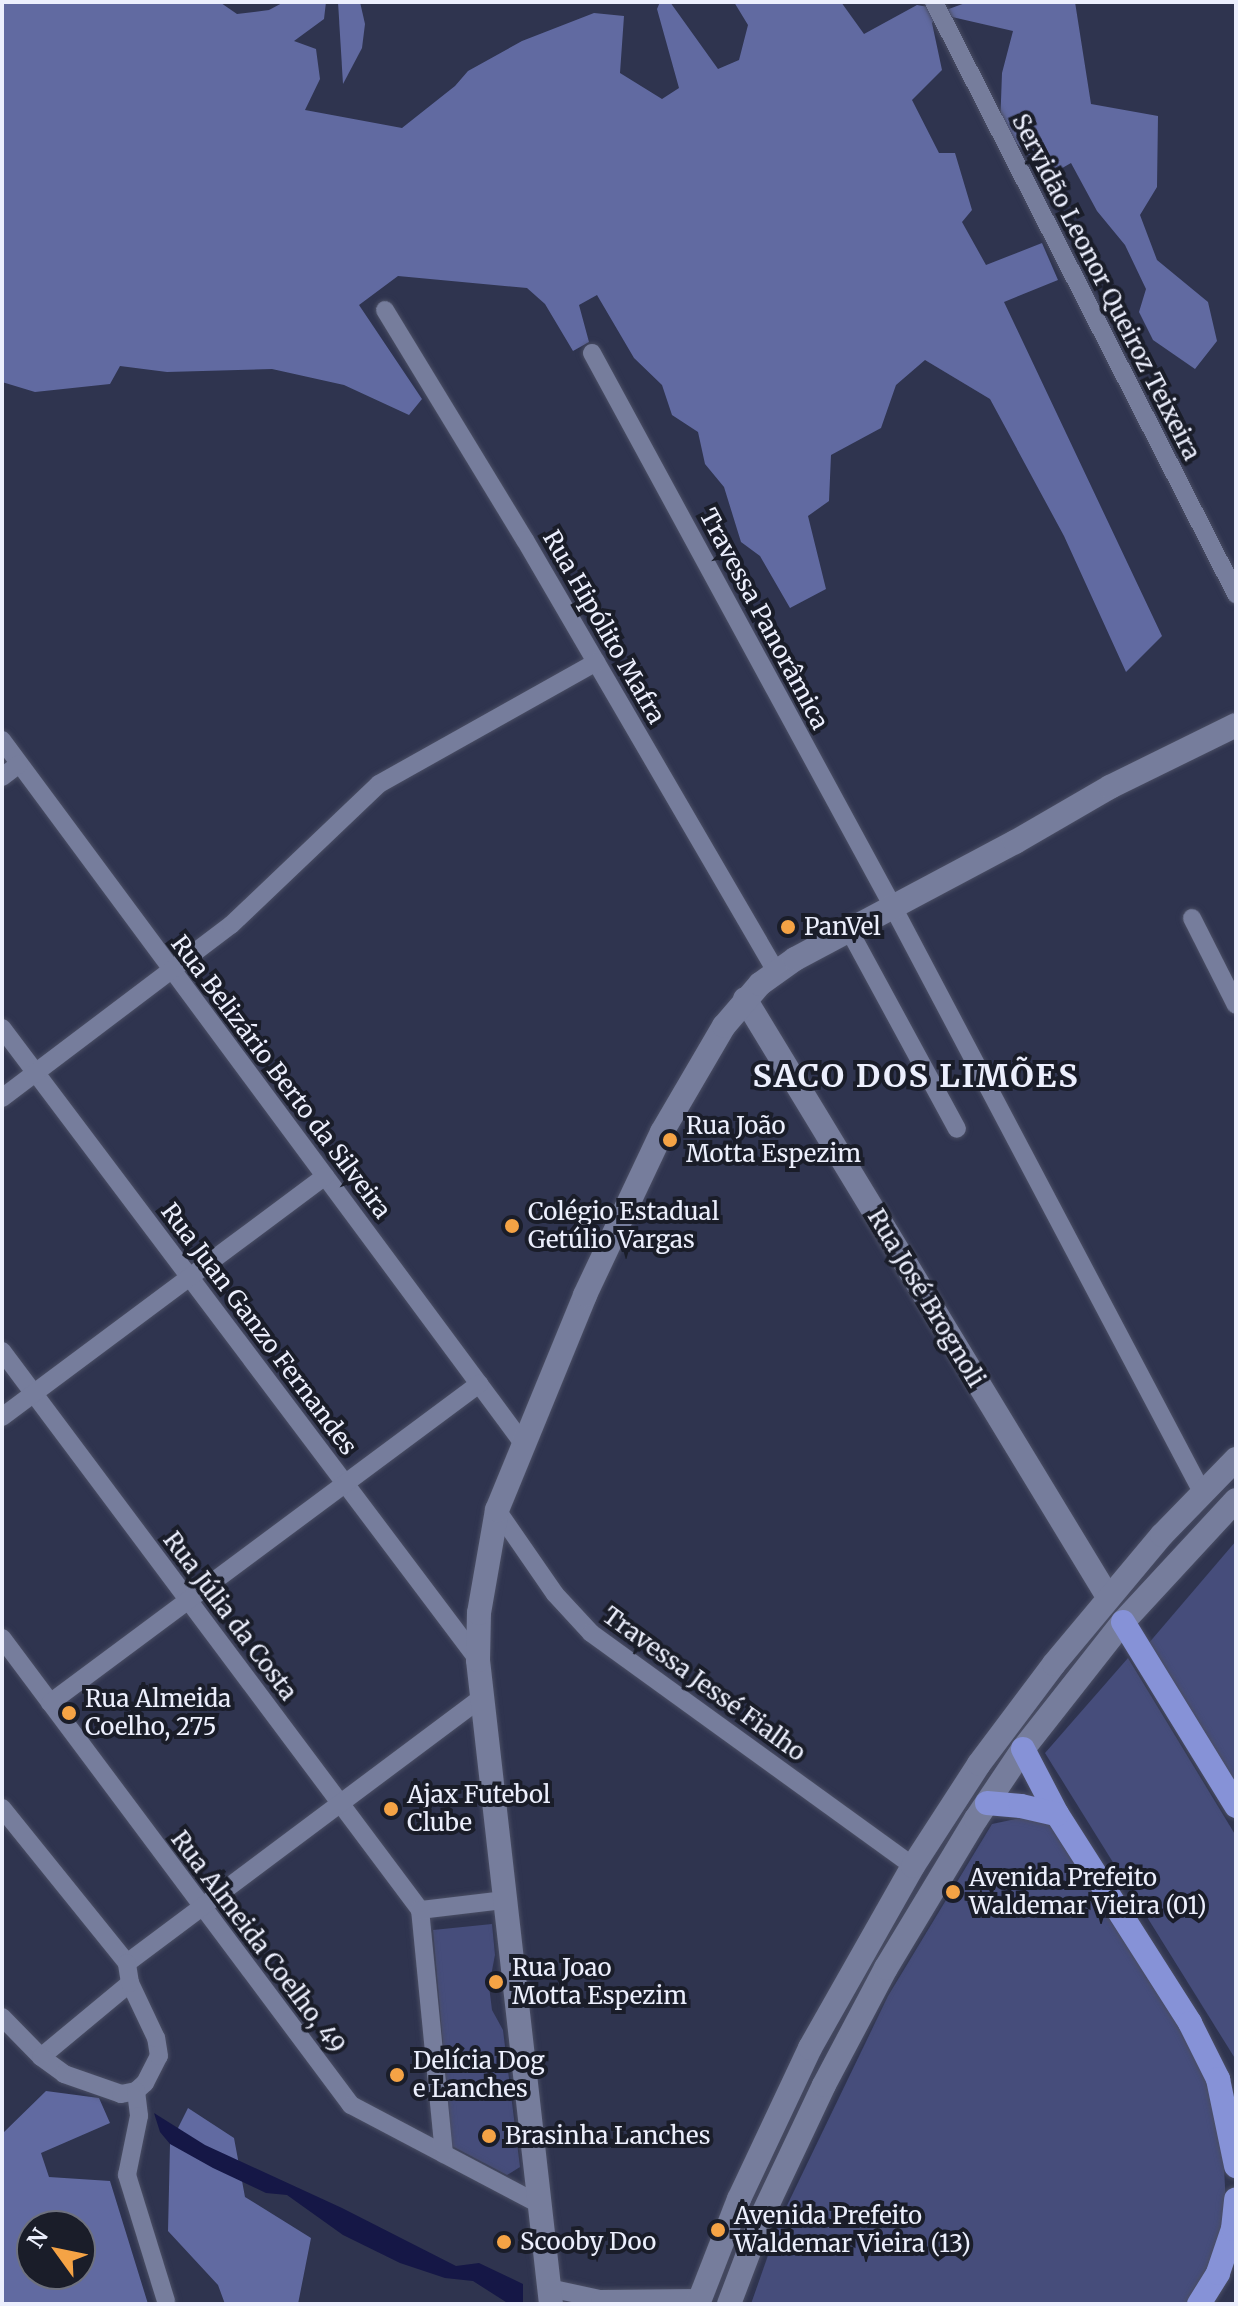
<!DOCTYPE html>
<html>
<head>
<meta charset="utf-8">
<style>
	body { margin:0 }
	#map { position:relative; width:1238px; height:2306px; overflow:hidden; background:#2f344f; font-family:Merriweather,serif }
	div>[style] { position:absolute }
	.green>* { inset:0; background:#464d7b }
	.forest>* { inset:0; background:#616aa1 }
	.water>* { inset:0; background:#151746 }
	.roads { filter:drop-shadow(0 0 2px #4a4e64) drop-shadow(0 0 2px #4a4e64) }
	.minor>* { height:18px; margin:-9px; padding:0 9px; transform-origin:9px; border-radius:9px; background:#767d9c }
	.tertiary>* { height:24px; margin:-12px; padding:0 12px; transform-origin:12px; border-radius:12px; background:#767d9c }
	.secondary>* { height:24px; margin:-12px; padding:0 12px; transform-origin:12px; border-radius:12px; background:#767d9c }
	.trunk>* { height:24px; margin:-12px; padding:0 12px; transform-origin:12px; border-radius:12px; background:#8692d7 }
	.dots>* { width:22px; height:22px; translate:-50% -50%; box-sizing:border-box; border:4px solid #1a1d29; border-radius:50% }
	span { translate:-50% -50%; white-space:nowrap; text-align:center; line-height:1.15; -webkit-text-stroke:8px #1a1d29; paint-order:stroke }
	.street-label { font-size:24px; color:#eceffd }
	.poi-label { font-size:24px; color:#eceffd }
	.left { translate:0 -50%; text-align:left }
	.district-label { font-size:32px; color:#eceffd; font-weight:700; letter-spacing:2px }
	.frame { position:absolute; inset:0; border:4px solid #eceffd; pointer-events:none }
	.north { position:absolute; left:16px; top:2210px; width:80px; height:80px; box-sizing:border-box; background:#1a1d29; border:2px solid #6e717e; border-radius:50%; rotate:303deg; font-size:22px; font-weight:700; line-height:32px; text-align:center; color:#eceffd }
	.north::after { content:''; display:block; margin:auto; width:28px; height:36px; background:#f5a345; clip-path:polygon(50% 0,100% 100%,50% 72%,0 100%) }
</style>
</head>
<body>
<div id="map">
	<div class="green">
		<div style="clip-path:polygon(1236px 1541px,1236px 1786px,1148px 1644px)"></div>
		<div style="clip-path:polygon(1128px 1658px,1236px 1836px,1236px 2060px,1045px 1753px)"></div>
		<div style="clip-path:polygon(1035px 1815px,1058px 1828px,1196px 2056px,1215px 2103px,1224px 2167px,1226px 2207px,1216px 2253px,1186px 2304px,751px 2304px,781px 2218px,888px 1996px,992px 1824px)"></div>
		<div style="clip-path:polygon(492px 1924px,495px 1955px,489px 1986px,492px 2010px,503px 2030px,520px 2167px,507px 2175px,452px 2146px,433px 1930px)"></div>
	</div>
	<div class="forest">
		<div style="clip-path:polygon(2px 2px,203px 2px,221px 3px,237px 14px,269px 10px,284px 2px,326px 2px,324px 19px,294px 41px,316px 49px,320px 79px,305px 110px,402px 128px,455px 86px,468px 71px,522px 41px,594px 13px,624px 16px,620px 73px,662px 99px,679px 88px,657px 9px,660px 2px,670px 2px,718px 69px,739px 60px,748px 25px,734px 2px,841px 2px,864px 34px,917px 5px,946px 10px,968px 2px,1075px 2px,1091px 104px,1158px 116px,1157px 187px,1140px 215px,1157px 260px,1208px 302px,1217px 341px,1195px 369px,1153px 340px,1139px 312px,1146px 289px,1125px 245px,1097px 211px,1071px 163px,1050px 175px,1000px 128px,1002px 73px,1013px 31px,939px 14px,932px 23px,942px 70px,912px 100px,939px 153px,955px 153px,972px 210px,962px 222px,986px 265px,1042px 243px,1058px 280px,1004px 302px,1162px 636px,1126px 672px,1064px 536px,990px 399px,925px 360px,896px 385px,881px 428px,831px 455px,829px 501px,808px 516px,826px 589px,790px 608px,760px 556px,741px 542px,724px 487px,705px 464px,698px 432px,672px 415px,662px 385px,634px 358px,597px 295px,579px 305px,589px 342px,573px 351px,545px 304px,527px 288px,398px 276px,359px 305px,422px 399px,409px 415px,344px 385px,272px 369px,167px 372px,120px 366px,110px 384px,35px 392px,2px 382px)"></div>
		<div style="clip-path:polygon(338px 2px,360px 2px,365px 24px,362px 48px,343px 84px)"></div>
		<div style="clip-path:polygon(evenodd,46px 2091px,99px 2098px,110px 2123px,41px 2153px,49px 2177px,110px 2181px,148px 2304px,2px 2304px,2px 2134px,46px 2091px,32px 2226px,80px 2226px,80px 2274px,32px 2274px,32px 2226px)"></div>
		<div style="clip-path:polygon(188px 2108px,234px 2138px,245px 2197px,311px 2238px,298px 2304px,225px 2304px,218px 2285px,168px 2231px,170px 2144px)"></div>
	</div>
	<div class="water">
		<div style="clip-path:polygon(154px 2113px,205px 2145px,342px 2208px,456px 2266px,479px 2263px,523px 2284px,523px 2304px,509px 2304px,473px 2281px,445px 2278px,400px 2263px,343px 2235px,287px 2195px,266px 2193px,213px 2168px,170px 2144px,160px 2132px)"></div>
	</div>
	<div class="roads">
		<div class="minor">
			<div style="left:934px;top:2px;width:665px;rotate:62.97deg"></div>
			<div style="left:385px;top:310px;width:269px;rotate:58.7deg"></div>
			<div style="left:525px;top:540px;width:499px;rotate:59.8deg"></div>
			<div style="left:592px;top:353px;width:630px;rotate:61.48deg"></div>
			<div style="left:893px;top:907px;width:662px;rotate:62.16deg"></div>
			<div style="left:2px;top:740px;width:874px;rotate:53.47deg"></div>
			<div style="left:2px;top:777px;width:21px;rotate:-37deg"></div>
			<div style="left:1192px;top:918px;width:97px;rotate:63.2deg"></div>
			<div style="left:849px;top:930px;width:226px;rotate:61.5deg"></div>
			<div style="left:2px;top:1028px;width:791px;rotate:53.01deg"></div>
			<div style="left:2px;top:1098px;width:287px;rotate:-37.1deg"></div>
			<div style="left:231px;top:925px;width:204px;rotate:-43.6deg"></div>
			<div style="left:379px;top:784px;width:249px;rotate:-29.3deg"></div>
			<div style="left:2px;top:1351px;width:698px;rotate:53.21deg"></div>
			<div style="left:2px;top:1417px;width:403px;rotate:-36.7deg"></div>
			<div style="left:497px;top:1510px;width:102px;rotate:55.4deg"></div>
			<div style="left:555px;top:1594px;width:53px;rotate:47.3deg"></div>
			<div style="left:591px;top:1633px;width:397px;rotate:35.9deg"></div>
			<div style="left:2px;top:1638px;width:583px;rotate:53.23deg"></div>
			<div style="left:351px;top:2105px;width:210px;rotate:27.8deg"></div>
			<div style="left:50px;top:1703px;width:535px;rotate:-36.63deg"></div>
			<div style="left:2px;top:1808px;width:199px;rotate:51.1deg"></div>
			<div style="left:127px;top:1963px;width:444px;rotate:-36.8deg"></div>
			<div style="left:2px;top:2017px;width:56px;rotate:45.7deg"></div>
			<div style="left:41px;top:2057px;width:116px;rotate:-39.7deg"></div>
			<div style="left:41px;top:2057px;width:29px;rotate:36deg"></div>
			<div style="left:64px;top:2074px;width:60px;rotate:19.3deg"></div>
			<div style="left:121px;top:2094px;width:15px;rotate:-11deg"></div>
			<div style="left:136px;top:2091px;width:12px;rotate:-42deg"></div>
			<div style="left:145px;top:2083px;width:30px;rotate:-63deg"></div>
			<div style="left:159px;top:2056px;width:18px;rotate:-99deg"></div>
			<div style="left:156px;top:2038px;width:61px;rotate:-115.3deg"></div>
			<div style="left:130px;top:1983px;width:20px;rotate:-99deg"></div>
			<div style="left:136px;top:2091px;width:25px;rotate:83deg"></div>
			<div style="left:139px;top:2116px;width:60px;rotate:101.5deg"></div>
			<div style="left:127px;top:2175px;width:132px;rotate:72.8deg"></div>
			<div style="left:444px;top:2154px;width:245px;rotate:-95.6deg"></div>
			<div style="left:420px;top:1910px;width:85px;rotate:-6.8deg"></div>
			<div style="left:549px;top:2288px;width:52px;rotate:12.2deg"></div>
			<div style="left:600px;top:2299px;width:100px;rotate:-0.6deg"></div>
		</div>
		<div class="tertiary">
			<div style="left:745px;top:999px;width:700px;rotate:58.74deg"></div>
		</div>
		<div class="secondary">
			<div style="left:551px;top:2304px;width:648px;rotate:-96.47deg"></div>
			<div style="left:478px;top:1660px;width:47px;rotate:-88.8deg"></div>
			<div style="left:479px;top:1613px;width:105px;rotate:-80.1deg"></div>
			<div style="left:497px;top:1510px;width:232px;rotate:-67.7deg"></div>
			<div style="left:585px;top:1295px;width:180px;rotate:-64.7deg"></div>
			<div style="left:662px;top:1132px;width:123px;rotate:-59.7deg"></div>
			<div style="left:724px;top:1026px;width:55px;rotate:-49.4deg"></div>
			<div style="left:760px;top:984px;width:43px;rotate:-35.5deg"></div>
			<div style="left:795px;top:959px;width:249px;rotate:-28deg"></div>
			<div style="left:1015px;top:842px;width:110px;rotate:-30.1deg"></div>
			<div style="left:1110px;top:787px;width:140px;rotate:-26.2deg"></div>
			<div style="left:698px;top:2304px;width:113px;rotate:-68.7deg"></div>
			<div style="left:739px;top:2199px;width:167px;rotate:-64.8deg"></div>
			<div style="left:810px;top:2048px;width:209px;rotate:-60.5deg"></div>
			<div style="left:913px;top:1866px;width:121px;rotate:-57.1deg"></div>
			<div style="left:979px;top:1764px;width:125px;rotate:-53.1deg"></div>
			<div style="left:1054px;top:1664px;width:168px;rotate:-50.1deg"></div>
			<div style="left:1162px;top:1535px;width:106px;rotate:-45.8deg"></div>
			<div style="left:729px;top:2304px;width:98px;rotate:-69.2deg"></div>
			<div style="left:764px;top:2212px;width:140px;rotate:-64.7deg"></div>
			<div style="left:824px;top:2085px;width:132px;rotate:-62.1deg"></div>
			<div style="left:886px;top:1968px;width:174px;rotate:-58.9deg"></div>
			<div style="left:976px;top:1819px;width:84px;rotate:-56.1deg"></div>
			<div style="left:1023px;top:1749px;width:162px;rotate:-51.8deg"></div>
			<div style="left:1123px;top:1622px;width:166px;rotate:-47.2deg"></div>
		</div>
		<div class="trunk">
			<div style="left:1123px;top:1622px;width:216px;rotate:58.4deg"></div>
			<div style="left:1023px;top:1749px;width:73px;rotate:62.4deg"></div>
			<div style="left:1057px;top:1814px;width:248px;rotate:57.5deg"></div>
			<div style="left:1190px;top:2023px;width:63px;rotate:63.4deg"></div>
			<div style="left:1218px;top:2079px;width:89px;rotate:78.3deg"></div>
			<div style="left:987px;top:1803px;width:34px;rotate:5deg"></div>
			<div style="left:1021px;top:1806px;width:37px;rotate:13deg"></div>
			<div style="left:1199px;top:2304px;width:36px;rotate:-58deg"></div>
			<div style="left:1218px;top:2273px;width:46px;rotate:-71.2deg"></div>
			<div style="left:1233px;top:2229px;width:30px;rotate:-84deg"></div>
		</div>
	</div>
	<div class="dots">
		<div style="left:788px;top:927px;background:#f5a345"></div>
		<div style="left:670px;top:1140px;background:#f5a345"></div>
		<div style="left:512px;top:1226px;background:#f5a345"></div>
		<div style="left:69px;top:1713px;background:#f5a345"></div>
		<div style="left:391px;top:1809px;background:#f5a345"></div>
		<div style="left:953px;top:1892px;background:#f5a345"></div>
		<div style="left:496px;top:1982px;background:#f5a345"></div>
		<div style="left:397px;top:2075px;background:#f5a345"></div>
		<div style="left:489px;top:2136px;background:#f5a345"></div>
		<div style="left:718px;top:2230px;background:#f5a345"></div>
		<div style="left:504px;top:2242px;background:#f5a345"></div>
	</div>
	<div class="street-label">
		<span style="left:1106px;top:287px;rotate:63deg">Servidão Leonor Queiroz Teixeira</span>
		<span style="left:764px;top:619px;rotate:62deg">Travessa Panorâmica</span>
		<span style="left:604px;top:627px;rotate:60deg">Rua Hipólito Mafra</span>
		<span style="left:281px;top:1077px;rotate:53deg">Rua Belizário Berto da Silveira</span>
		<span style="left:926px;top:1298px;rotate:59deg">Rua José Brognoli</span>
		<span style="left:259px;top:1329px;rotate:53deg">Rua Juan Ganzo Fernandes</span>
		<span style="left:230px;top:1616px;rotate:53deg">Rua Júlia da Costa</span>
		<span style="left:704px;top:1684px;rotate:36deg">Travessa Jessé Fialho</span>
		<span style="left:258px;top:1942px;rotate:53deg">Rua Almeida Coelho, 49</span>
	</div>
	<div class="poi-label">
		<span class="left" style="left:804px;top:927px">PanVel</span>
		<span class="left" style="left:686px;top:1140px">Rua João<br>Motta Espezim</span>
		<span class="left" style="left:528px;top:1226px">Colégio Estadual<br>Getúlio Vargas</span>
		<span class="left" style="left:85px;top:1713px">Rua Almeida<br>Coelho, 275</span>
		<span class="left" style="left:407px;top:1809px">Ajax Futebol<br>Clube</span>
		<span class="left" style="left:969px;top:1892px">Avenida Prefeito<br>Waldemar Vieira (01)</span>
		<span class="left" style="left:512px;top:1982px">Rua Joao<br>Motta Espezim</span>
		<span class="left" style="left:413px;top:2075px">Delícia Dog<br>e Lanches</span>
		<span class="left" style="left:505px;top:2136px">Brasinha Lanches</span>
		<span class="left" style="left:734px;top:2230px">Avenida Prefeito<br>Waldemar Vieira (13)</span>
		<span class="left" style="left:520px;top:2242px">Scooby Doo</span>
	</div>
	<div class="district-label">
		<span style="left:916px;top:1076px">SACO DOS LIMÕES</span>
	</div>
	<div class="frame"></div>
	<div class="north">N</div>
</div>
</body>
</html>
